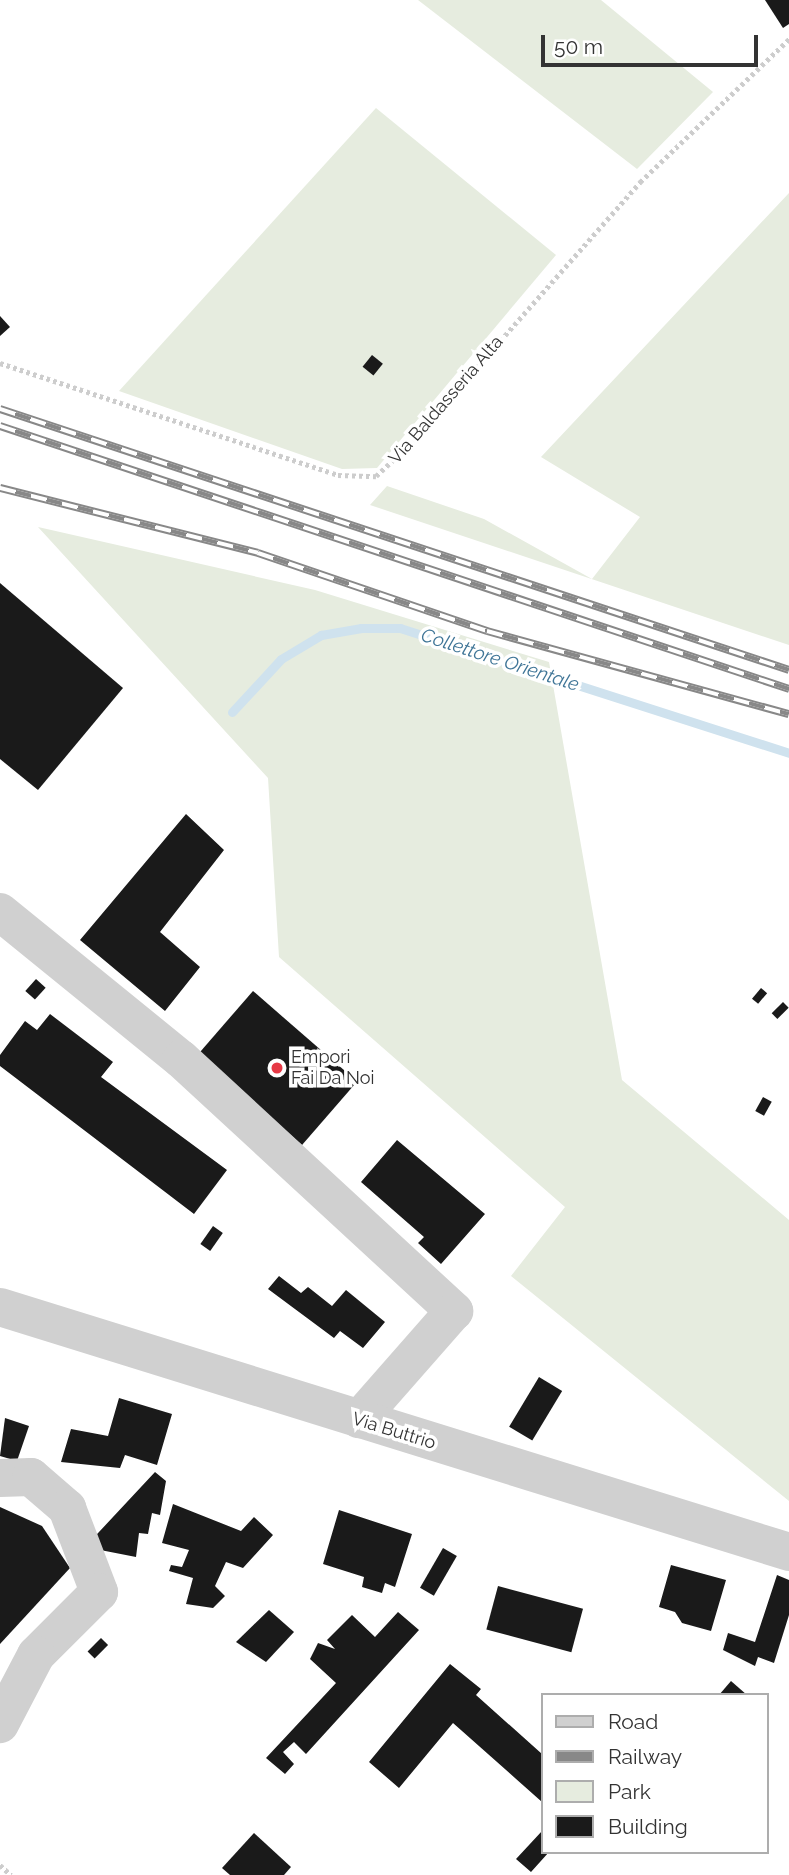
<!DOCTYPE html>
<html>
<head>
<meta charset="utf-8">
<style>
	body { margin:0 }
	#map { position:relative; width:789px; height:1875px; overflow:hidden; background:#fff; font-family:Raleway,sans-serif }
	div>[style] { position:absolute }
	.green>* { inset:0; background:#e6ecdf }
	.stream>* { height:9px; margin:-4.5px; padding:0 4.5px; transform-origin:4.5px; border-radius:4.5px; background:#cfe2ee }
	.building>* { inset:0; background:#1a1a1a; transform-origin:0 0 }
	.path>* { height:4.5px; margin-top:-2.25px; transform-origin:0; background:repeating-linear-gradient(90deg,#cdcdcd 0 3.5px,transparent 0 7px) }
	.minor>* { height:38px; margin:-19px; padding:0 19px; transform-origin:19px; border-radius:19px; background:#d0d0d0 }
	.rail>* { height:8px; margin-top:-4px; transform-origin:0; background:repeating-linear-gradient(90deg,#fff 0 16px,#888 0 32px); box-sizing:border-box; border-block:2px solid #888 }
	.dots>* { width:19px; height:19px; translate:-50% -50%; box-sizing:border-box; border:4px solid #fff; border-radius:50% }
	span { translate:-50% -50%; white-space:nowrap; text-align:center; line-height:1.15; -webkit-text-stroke:7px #fff; paint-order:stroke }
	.street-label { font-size:18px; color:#333 }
	.poi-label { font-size:18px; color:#333 }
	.left { translate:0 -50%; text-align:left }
	.water-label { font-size:19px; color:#3f7597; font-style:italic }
	.legend { position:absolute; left:541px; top:1693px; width:228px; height:161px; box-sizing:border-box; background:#fff; border:2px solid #adadad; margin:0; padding:9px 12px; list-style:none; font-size:21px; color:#333 }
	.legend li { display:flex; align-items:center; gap:14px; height:35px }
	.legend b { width:35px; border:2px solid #adadad }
	.scale { position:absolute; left:541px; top:35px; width:217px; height:32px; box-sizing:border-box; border:4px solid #333; border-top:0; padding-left:9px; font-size:21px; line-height:24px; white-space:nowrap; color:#333; -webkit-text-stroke:5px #fff; paint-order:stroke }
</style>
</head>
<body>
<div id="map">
	<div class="green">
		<div style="clip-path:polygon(418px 0,601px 0,713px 92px,637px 169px)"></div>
		<div style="clip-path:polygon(376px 108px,556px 255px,377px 468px,342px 469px,119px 391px)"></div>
		<div style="clip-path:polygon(789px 193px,789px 645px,370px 505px,387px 486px,484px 519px,592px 579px,640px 517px,541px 457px)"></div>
		<div style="clip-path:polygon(38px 527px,315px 590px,549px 662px,622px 1080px,789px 1220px,789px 1501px,511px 1276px,565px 1207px,279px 957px,268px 778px)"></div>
	</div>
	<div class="stream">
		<div style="left:232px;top:712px;width:72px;rotate:-47.2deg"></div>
		<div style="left:281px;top:659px;width:47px;rotate:-31deg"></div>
		<div style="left:321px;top:635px;width:41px;rotate:-9.9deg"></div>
		<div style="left:361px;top:628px;width:39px"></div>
		<div style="left:400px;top:628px;width:409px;rotate:17.8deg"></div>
	</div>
	<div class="building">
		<div style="clip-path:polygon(765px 0,789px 0,789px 24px,783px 28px)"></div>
		<div style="clip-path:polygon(0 316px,10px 327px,0 336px)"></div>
		<div style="left:372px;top:355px;width:14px;height:15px;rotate:39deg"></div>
		<div style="clip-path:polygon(0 583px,123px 688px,38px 790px,0 759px)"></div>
		<div style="clip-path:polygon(186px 814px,224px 850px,160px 932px,200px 967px,165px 1011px,80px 940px)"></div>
		<div style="left:36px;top:979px;width:13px;height:16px;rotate:42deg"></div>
		<div style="left:761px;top:988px;width:8px;height:14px;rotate:40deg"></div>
		<div style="left:253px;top:991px;width:138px;height:84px;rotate:41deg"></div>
		<div style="left:783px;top:1002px;width:8px;height:16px;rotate:45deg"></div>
		<div style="clip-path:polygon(50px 1014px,113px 1062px,101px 1077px,227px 1170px,194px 1214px,0 1066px,0 1055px,25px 1021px,37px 1030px)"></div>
		<div style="left:763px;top:1097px;width:10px;height:16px;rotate:29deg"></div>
		<div style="clip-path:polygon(397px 1140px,485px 1214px,441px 1264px,418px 1243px,424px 1237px,361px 1182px)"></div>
		<div style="left:213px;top:1226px;width:12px;height:22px;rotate:35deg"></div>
		<div style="clip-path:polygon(279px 1276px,301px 1293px,308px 1287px,332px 1306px,346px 1290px,385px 1322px,363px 1348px,340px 1331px,334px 1338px,268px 1289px)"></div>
		<div style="left:539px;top:1377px;width:27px;height:58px;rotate:31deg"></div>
		<div style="clip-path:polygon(119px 1398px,172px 1414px,157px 1465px,125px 1455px,120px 1468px,61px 1462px,71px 1429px,108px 1436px)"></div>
		<div style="clip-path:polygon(5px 1418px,29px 1426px,17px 1461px,0 1456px)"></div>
		<div style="clip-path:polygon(155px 1472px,166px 1481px,160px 1515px,152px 1513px,148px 1534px,139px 1533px,136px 1557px,85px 1547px)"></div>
		<div style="clip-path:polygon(173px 1504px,241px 1531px,254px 1517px,273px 1535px,243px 1568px,226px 1562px,215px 1586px,225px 1596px,213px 1608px,186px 1604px,193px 1578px,169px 1571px,171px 1565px,182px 1567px,189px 1550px,162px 1543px)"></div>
		<div style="clip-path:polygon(0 1507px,42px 1526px,70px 1568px,0 1644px)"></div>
		<div style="clip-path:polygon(339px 1510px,412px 1534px,395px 1587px,385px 1583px,382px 1593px,362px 1587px,364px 1577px,323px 1564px)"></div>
		<div style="left:443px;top:1548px;width:16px;height:46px;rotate:30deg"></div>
		<div style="clip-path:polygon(671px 1565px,726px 1580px,711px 1631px,682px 1623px,675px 1612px,659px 1607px)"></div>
		<div style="clip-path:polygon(777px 1575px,789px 1580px,789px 1615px,774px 1663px,758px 1657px,755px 1666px,723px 1650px,728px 1633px,755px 1642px)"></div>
		<div style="left:498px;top:1586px;width:88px;height:45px;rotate:15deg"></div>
		<div style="clip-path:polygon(269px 1610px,294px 1632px,266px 1662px,236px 1642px)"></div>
		<div style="clip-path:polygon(398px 1612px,419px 1630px,306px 1754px,294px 1742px,283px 1752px,294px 1764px,285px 1774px,266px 1758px,336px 1683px,310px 1659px,318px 1643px,335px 1649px,327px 1640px,352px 1615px,375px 1637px)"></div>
		<div style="left:101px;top:1638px;width:10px;height:19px;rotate:45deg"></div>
		<div style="clip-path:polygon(450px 1664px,481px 1689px,476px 1695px,542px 1754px,542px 1802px,453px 1723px,399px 1788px,369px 1762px)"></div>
		<div style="clip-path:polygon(731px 1681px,747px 1695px,719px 1695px)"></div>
		<div style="clip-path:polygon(542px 1831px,542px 1852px,549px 1852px,531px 1872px,516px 1859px)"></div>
		<div style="clip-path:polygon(254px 1833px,291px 1867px,284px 1875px,230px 1875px,222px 1868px)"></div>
	</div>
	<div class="path">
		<div style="left:0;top:363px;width:356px;rotate:18.3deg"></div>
		<div style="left:338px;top:475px;width:38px;rotate:2deg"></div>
		<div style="left:376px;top:476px;width:37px;rotate:-43deg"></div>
		<div style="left:403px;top:451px;width:359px;rotate:-48.6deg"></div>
		<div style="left:640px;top:182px;width:207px;rotate:-43.8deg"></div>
		<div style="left:0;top:1865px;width:15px;rotate:42deg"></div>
	</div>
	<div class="minor">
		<div style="left:0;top:912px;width:233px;rotate:39.1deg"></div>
		<div style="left:181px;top:1059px;width:372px;rotate:42.7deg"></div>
		<div style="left:454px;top:1311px;width:144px;rotate:131.3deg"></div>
		<div style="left:0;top:1307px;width:826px;rotate:17.25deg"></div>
		<div style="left:0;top:1478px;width:31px;rotate:-2deg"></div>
		<div style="left:31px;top:1477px;width:48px;rotate:40.7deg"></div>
		<div style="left:67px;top:1508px;width:90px;rotate:69.1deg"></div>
		<div style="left:99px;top:1592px;width:89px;rotate:135deg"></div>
		<div style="left:36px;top:1655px;width:78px;rotate:117.6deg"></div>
	</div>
	<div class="rail">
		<div style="left:0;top:409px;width:831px;rotate:18.3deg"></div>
		<div style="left:0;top:426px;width:832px;rotate:18.43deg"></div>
		<div style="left:0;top:488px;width:266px;rotate:14.1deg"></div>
		<div style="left:258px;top:553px;width:242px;rotate:18.8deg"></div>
		<div style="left:487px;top:631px;width:313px;rotate:15.4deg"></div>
	</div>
	<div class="dots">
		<div style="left:277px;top:1068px;background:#e63946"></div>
	</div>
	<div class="street-label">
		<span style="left:446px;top:400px;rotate:-49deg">Via Baldasseria Alta</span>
		<span style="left:394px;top:1431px;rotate:17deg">Via Buttrio</span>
	</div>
	<div class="poi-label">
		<span class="left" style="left:291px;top:1068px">Empori<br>Fai Da Noi</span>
	</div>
	<div class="water-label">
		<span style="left:500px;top:660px;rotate:18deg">Collettore Orientale</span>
	</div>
	<ul class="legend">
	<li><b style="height:9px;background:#d0d0d0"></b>Road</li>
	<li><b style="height:9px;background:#888"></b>Railway</li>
	<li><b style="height:19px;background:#e6ecdf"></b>Park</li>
	<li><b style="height:19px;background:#1a1a1a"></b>Building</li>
	</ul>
	<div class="scale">50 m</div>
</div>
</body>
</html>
